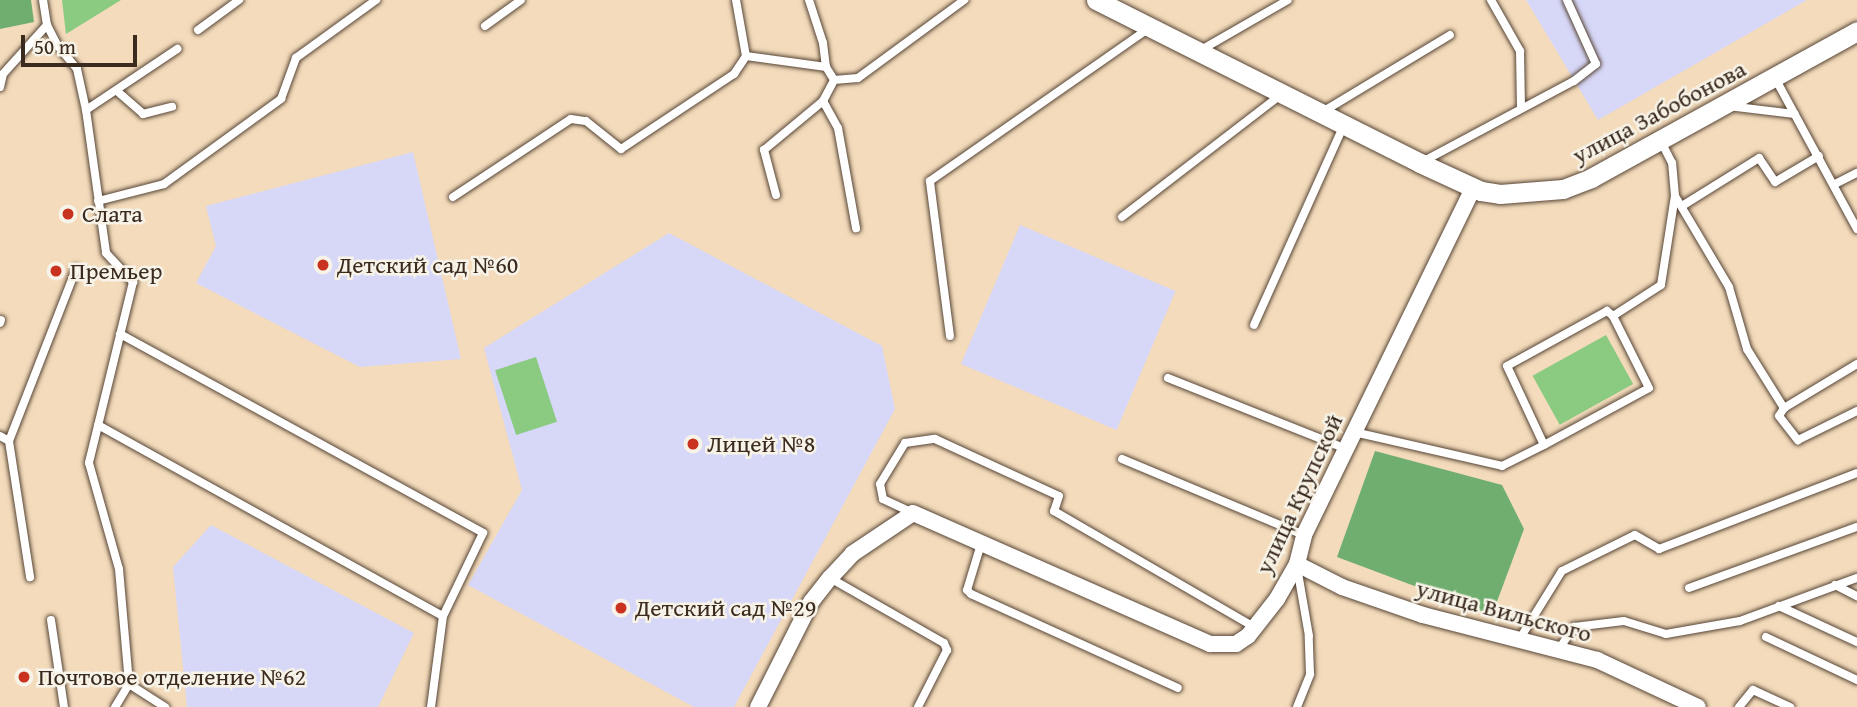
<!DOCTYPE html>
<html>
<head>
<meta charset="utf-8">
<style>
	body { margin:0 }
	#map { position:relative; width:1857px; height:707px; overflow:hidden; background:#f3dbbb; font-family:"Gentium Book Plus",serif }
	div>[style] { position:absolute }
	.built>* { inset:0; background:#d7d7f8; transform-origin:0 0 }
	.green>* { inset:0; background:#8aca81; transform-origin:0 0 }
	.forest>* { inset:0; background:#6fae6f }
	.roads { filter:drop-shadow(0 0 2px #574536) drop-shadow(0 0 2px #574536) }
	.service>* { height:8px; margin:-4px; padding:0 4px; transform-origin:4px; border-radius:4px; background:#fff }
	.minor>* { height:16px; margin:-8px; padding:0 8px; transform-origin:8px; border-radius:8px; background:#fff }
	.tertiary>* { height:19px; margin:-9.5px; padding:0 9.5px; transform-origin:9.5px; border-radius:9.5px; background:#fff }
	.dots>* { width:19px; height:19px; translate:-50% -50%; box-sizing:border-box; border:4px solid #f7f3e8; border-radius:50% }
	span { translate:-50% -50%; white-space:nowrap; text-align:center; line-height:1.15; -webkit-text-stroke:5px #f7f3e8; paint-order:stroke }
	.street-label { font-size:24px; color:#3b2a1e }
	.poi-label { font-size:24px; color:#3b2a1e }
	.left { translate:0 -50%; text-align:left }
	.scale { position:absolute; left:21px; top:35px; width:116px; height:32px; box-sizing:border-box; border:4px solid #3b2a1e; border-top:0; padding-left:9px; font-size:21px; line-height:24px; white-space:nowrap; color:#3b2a1e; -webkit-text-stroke:5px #f7f3e8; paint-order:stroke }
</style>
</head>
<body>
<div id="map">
	<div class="built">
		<div style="clip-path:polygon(1526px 0,1807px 0,1598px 120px)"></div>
		<div style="clip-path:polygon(413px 152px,461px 359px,360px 367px,196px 283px,216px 246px,206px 206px)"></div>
		<div style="left:1020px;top:225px;width:169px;height:151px;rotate:23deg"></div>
		<div style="clip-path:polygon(669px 233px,882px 346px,895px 409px,734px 707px,694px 707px,468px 585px,522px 490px,484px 348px)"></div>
		<div style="clip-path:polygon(211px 525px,414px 633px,378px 707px,187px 707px,173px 567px)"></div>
	</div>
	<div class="green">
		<div style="clip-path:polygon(62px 0,121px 0,66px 34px)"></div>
		<div style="left:1606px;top:335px;width:56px;height:84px;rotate:61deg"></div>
		<div style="left:536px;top:357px;width:68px;height:43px;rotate:72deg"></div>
	</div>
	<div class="forest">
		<div style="clip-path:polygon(0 0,31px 0,34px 22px,0 29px)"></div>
		<div style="clip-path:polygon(1375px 451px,1502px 485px,1524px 529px,1492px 615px,1337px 557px)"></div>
	</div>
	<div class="roads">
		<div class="service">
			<div style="left:43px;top:0;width:25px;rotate:81deg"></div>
			<div style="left:47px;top:25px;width:22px;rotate:63deg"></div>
			<div style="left:57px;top:45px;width:31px;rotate:50deg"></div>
			<div style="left:77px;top:69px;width:42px;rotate:77.6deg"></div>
			<div style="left:86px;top:110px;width:144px;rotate:82deg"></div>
			<div style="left:106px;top:253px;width:40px;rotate:47deg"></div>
			<div style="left:133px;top:282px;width:186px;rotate:103.7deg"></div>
			<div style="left:89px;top:463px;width:110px;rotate:74.2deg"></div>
			<div style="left:119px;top:569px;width:115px;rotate:85deg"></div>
			<div style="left:129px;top:684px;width:27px;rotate:121deg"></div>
			<div style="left:736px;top:0;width:57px;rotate:79.9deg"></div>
			<div style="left:746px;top:56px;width:81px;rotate:7.8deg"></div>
			<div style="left:809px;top:0;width:45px;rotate:72deg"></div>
			<div style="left:823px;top:43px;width:24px;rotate:83deg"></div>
			<div style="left:826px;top:67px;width:15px;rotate:58deg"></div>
			<div style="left:834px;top:80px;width:24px;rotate:-5deg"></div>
			<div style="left:858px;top:78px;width:132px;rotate:-36.3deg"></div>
			<div style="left:1491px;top:0;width:59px;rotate:60.4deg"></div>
			<div style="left:1520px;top:51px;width:57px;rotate:89deg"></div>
			<div style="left:485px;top:26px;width:44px;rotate:-35.8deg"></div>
			<div style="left:198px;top:30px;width:51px;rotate:-36.2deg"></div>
			<div style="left:1201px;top:50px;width:100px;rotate:-29.9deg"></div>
			<div style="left:1775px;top:78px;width:172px;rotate:61.5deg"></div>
			<div style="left:0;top:87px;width:13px;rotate:-77deg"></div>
			<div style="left:3px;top:74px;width:66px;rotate:-48.1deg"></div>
			<div style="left:117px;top:91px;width:35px;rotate:41deg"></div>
			<div style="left:143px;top:114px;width:30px;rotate:-14deg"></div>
			<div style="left:823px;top:101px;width:31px;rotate:61deg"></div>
			<div style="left:838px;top:128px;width:102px;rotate:79.8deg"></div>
			<div style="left:1728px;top:106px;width:67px;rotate:6.8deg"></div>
			<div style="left:86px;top:110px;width:110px;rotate:-33.8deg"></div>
			<div style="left:1324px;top:111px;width:147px;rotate:-31.1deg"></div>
			<div style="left:1422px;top:162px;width:172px;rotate:-28.1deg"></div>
			<div style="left:1574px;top:81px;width:28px;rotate:-38deg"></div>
			<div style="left:1596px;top:64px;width:70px;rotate:-114.4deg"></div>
			<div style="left:1835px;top:184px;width:25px;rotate:-27deg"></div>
			<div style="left:776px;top:195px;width:47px;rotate:-104.9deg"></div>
			<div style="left:764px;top:150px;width:77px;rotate:-39.7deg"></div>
			<div style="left:823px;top:101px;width:24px;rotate:-62deg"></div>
			<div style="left:1675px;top:196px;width:106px;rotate:59.3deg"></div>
			<div style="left:1729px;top:287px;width:65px;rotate:73.8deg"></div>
			<div style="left:1747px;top:349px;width:70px;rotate:57.9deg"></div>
			<div style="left:453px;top:197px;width:141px;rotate:-33.5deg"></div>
			<div style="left:571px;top:119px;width:15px;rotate:8deg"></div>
			<div style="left:586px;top:121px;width:45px;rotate:38.7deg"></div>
			<div style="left:621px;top:149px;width:136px;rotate:-33.6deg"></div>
			<div style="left:734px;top:74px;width:22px;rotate:-56deg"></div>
			<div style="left:98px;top:201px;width:68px;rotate:-14.4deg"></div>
			<div style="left:164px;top:184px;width:145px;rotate:-36deg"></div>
			<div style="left:281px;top:99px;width:44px;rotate:-69.9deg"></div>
			<div style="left:296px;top:58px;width:99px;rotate:-35.9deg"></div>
			<div style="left:1682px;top:206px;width:91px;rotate:-31.9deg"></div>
			<div style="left:1759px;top:158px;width:29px;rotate:56deg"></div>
			<div style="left:1775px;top:182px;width:51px;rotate:-30.6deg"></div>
			<div style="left:1122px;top:217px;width:202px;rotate:-37.6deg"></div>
			<div style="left:1613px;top:316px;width:57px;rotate:-32.9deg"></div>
			<div style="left:1661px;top:285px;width:90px;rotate:-81.1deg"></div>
			<div style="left:1675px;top:196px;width:33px;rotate:-95deg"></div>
			<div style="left:1672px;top:163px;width:25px;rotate:-117deg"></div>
			<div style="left:0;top:323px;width:3px;rotate:-72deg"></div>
			<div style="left:1254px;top:325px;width:219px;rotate:-65.8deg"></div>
			<div style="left:120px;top:334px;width:414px;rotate:28.7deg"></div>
			<div style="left:483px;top:533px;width:92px;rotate:115.7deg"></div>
			<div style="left:950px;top:336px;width:156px;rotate:-97.4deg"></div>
			<div style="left:930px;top:181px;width:266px;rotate:-34.9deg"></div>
			<div style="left:1857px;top:364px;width:85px;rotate:148.9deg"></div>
			<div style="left:1784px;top:408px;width:9px;rotate:122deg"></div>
			<div style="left:1779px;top:416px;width:31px;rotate:52deg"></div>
			<div style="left:1798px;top:440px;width:66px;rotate:-26.2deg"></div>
			<div style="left:1168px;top:378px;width:192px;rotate:21.7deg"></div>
			<div style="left:98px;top:425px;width:394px;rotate:29deg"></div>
			<div style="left:443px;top:616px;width:92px;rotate:97.5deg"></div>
			<div style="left:1354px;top:432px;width:152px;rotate:12.9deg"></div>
			<div style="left:1502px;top:466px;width:47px;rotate:-26.6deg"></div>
			<div style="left:1544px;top:445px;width:119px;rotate:-28.5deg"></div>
			<div style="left:1649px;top:388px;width:80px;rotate:-116.6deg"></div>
			<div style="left:1613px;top:316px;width:8px;rotate:-140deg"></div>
			<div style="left:1607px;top:311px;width:114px;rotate:151.2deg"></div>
			<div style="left:1507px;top:366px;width:87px;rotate:64.9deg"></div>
			<div style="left:0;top:436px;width:10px;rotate:29deg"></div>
			<div style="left:9px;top:441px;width:185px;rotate:-68.7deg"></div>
			<div style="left:9px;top:441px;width:138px;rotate:81.2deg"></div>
			<div style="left:1122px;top:459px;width:197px;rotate:22.7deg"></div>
			<div style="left:913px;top:513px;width:33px;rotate:-155deg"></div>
			<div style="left:883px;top:499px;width:15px;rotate:-101deg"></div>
			<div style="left:880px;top:484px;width:48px;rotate:-58.6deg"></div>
			<div style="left:905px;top:443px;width:30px;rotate:-8deg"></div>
			<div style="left:935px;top:439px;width:136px;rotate:24.7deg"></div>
			<div style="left:1059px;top:496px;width:16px;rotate:108deg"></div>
			<div style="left:1054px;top:511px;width:233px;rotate:30.1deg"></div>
			<div style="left:981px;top:544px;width:48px;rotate:106.9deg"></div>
			<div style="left:967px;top:590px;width:6px;rotate:45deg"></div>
			<div style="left:971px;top:594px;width:227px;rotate:24.4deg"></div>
			<div style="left:830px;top:578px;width:131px;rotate:29.7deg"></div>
			<div style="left:944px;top:643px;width:8px;rotate:67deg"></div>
			<div style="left:947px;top:650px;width:64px;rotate:117deg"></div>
			<div style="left:1835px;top:585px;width:25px;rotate:27deg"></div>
			<div style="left:1689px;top:588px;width:179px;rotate:-20deg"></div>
			<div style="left:1779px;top:606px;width:86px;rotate:24.8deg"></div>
			<div style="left:51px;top:620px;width:88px;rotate:81.5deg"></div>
			<div style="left:1766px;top:637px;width:101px;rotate:25.3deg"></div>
			<div style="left:1519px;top:640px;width:81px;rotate:-58.1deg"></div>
			<div style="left:1562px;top:571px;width:81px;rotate:-26.3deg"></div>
			<div style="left:1635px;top:535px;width:28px;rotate:30deg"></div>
			<div style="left:1659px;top:549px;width:212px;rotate:-21deg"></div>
			<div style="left:1559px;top:649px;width:27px;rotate:-56deg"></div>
			<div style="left:1574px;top:627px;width:50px;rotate:-6.8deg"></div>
			<div style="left:1624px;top:621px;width:44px;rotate:17.2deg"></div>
			<div style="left:1666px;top:634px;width:75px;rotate:-10deg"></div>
			<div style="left:1740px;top:621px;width:125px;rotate:-20.2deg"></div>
			<div style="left:129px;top:684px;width:43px;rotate:32.6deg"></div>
			<div style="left:1297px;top:707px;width:35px;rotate:-68deg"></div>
			<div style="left:1310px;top:674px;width:38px;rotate:-92deg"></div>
			<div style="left:1309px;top:636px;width:70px;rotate:-99.9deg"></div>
			<div style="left:1739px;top:707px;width:22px;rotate:-51deg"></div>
			<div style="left:1753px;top:690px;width:41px;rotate:24.7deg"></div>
		</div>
		<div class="minor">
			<div style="left:1297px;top:564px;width:51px;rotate:27.1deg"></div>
			<div style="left:1342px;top:587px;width:86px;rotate:19.1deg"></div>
			<div style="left:1423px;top:615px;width:180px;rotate:14.5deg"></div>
			<div style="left:1597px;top:660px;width:111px;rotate:25deg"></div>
			<div style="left:758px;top:707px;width:118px;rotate:-63.2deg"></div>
			<div style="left:811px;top:602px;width:31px;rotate:-52deg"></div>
			<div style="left:830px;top:578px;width:33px;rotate:-47deg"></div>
			<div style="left:852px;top:554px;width:73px;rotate:-33.9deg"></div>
			<div style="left:913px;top:513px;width:325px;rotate:23.8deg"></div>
			<div style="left:1210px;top:644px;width:26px"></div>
			<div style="left:1236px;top:644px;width:14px;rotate:-34deg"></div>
			<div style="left:1248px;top:636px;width:47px;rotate:-51.9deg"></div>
			<div style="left:1277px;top:599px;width:40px;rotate:-60.3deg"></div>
			<div style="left:1297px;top:564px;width:30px;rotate:-76deg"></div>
			<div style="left:1304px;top:535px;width:386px;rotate:-64deg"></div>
		</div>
		<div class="tertiary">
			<div style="left:1096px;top:0;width:363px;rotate:26.7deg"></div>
			<div style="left:1420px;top:163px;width:67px;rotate:24.7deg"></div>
			<div style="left:1481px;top:191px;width:19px;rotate:9deg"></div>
			<div style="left:1500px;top:194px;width:63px;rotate:-4.5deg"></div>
			<div style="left:1563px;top:189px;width:30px;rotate:-21deg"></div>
			<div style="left:1591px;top:178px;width:304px;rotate:-28.9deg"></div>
		</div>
	</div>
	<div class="dots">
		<div style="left:68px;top:214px;background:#c8321e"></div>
		<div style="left:323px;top:265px;background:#c8321e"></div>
		<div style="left:56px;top:271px;background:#c8321e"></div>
		<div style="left:693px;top:444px;background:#c8321e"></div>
		<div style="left:621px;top:608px;background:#c8321e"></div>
		<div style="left:24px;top:677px;background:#c8321e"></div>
	</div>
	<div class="street-label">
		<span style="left:1659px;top:112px;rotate:-28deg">улица Забобонова</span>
		<span style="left:1299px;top:494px;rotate:-65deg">улица Крупской</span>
		<span style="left:1504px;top:611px;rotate:15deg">улица Вильского</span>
	</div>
	<div class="poi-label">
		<span class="left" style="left:82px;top:214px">Слата</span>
		<span class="left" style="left:337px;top:265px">Детский сад №60</span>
		<span class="left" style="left:70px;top:271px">Премьер</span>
		<span class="left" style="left:707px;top:444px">Лицей №8</span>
		<span class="left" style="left:635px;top:608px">Детский сад №29</span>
		<span class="left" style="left:38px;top:677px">Почтовое отделение №62</span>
	</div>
	<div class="scale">50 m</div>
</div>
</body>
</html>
